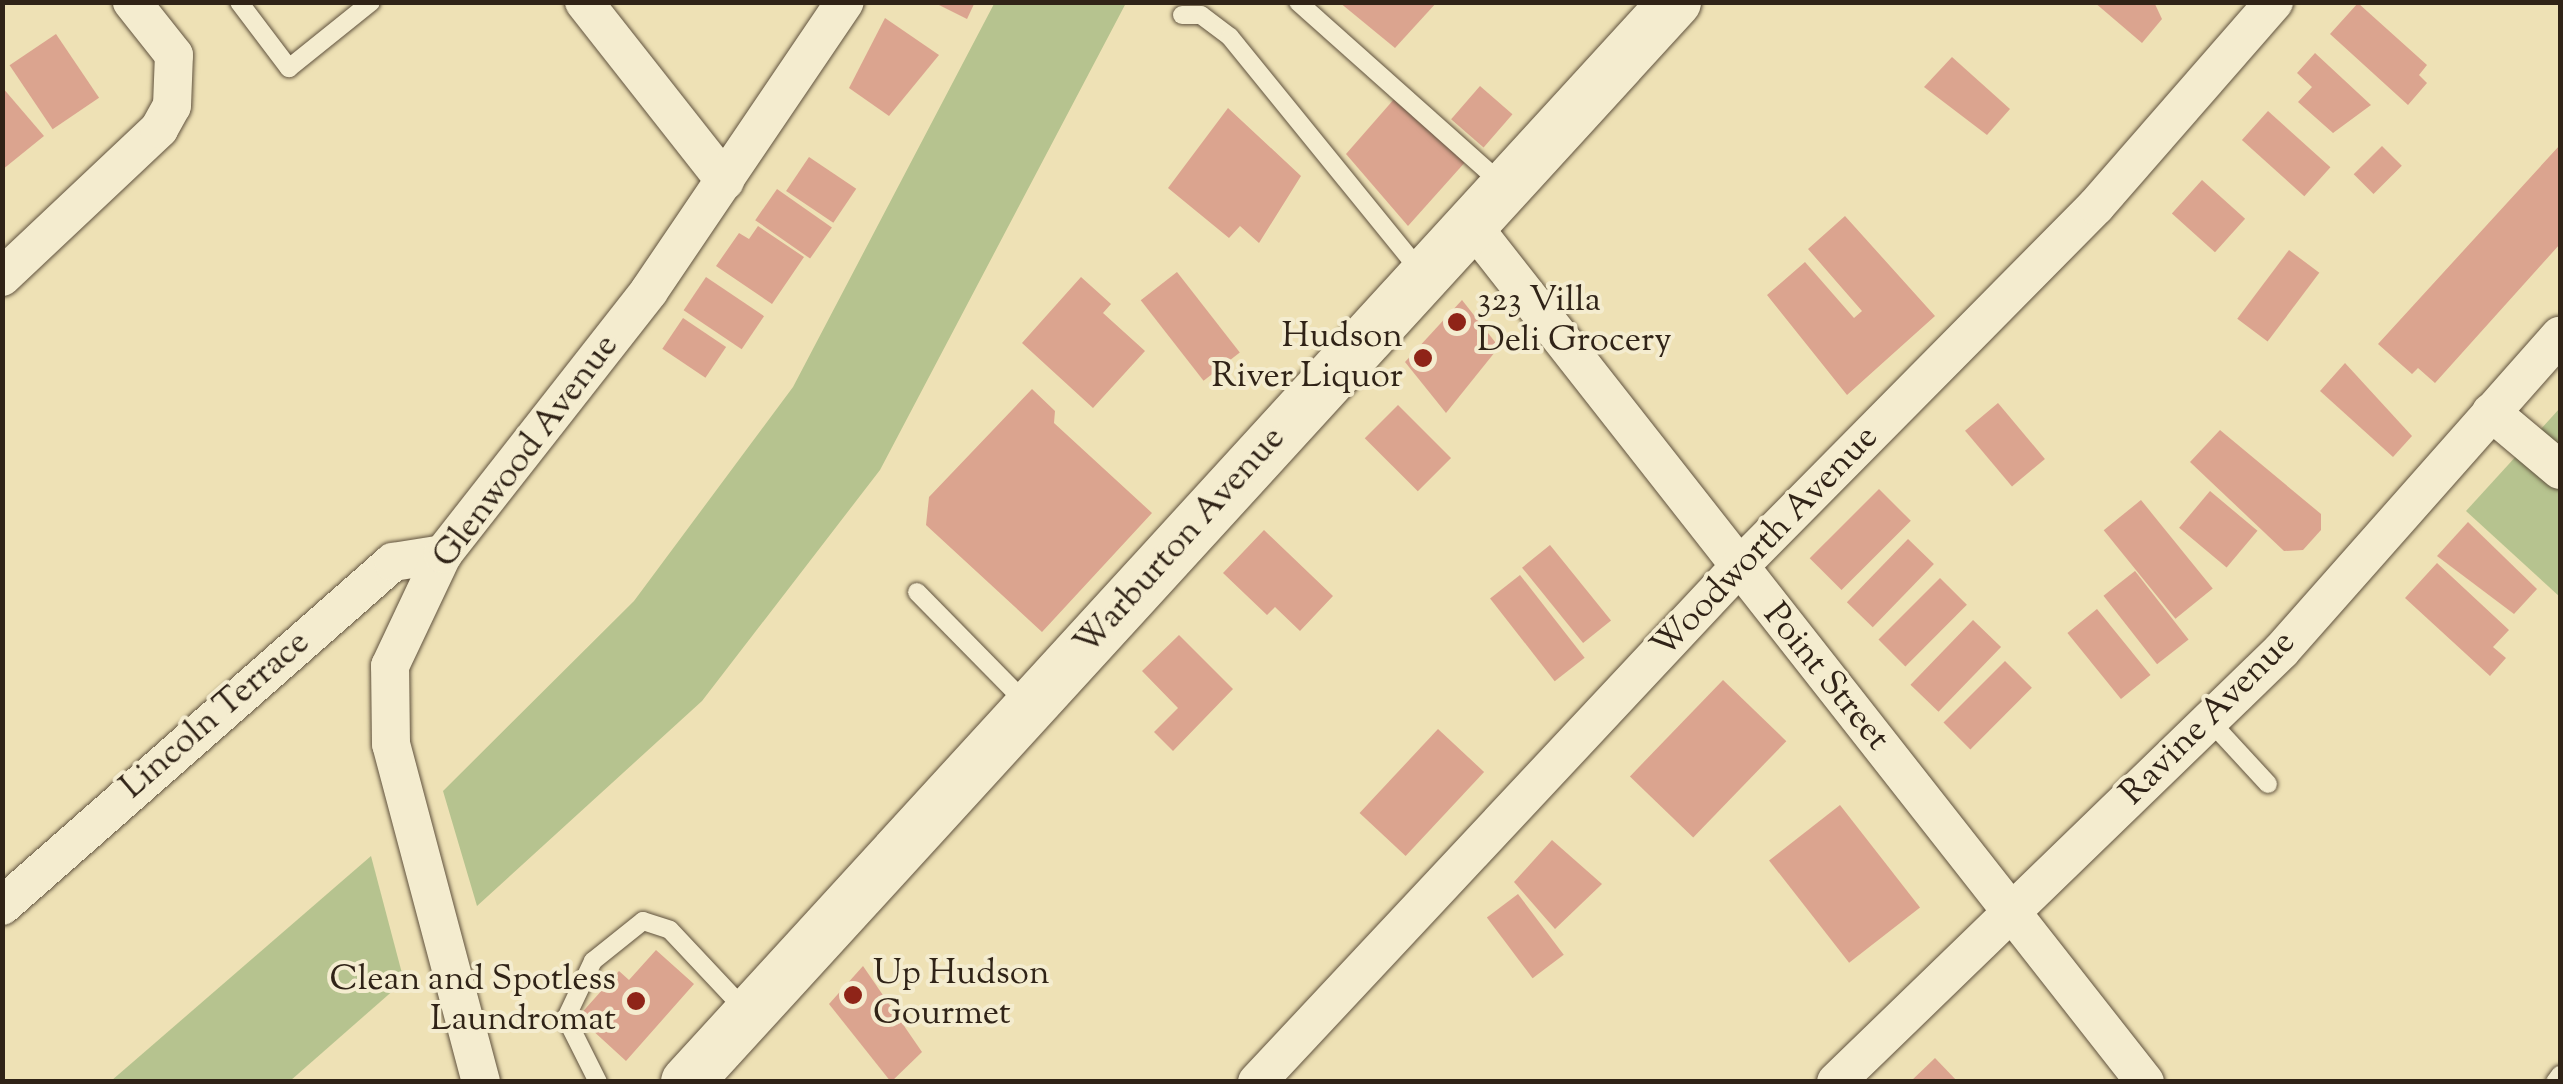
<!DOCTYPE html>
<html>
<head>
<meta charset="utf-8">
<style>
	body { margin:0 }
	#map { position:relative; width:2563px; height:1084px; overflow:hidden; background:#eee1b5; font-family:"Sorts Mill Goudy",serif }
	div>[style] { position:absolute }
	.green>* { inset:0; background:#b6c38f }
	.building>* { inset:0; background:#dba48f; transform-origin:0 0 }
	.roads { filter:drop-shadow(0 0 2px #60523e) drop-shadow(0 0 2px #60523e) }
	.lane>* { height:18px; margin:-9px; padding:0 9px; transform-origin:9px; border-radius:9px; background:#f4eccf }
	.street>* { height:38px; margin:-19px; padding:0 19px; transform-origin:19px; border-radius:19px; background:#f4eccf }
	.secondary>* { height:52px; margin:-26px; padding:0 26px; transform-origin:26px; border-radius:26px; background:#f4eccf }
	.dots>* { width:28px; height:28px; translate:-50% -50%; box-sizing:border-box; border:5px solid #f4eccf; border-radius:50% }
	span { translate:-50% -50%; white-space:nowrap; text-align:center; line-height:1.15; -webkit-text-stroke:8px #f4eccf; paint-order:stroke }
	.poi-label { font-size:35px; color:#302317 }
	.left { translate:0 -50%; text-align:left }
	.right { translate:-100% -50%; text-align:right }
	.street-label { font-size:35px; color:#302317 }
	.frame { position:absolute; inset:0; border:5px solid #302317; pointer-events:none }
</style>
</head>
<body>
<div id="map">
	<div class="green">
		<div style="clip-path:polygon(995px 2px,1126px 3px,880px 470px,702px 701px,477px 906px,443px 791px,634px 601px,793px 387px)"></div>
		<div style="clip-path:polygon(2560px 408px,2560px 597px,2466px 511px)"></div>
		<div style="clip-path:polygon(371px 856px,404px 981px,290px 1081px,111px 1081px)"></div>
	</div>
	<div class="building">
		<div style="clip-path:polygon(933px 2px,975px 2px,967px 19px)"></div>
		<div style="clip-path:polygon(1339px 2px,1437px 2px,1395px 48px)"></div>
		<div style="clip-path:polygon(2094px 2px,2154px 2px,2162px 19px,2142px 43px)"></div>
		<div style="clip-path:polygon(2358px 3px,2427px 65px,2419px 75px,2427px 83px,2408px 105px,2330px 34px)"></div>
		<div style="clip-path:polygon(885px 18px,939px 55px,889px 116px,849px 88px)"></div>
		<div style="left:56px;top:34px;width:77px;height:56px;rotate:56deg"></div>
		<div style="clip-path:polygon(2315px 53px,2371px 105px,2333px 133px,2298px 102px,2312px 87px,2297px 73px)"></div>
		<div style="clip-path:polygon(1952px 57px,2010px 109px,1987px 135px,1924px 87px)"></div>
		<div style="left:1480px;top:86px;width:43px;height:44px;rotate:41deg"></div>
		<div style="clip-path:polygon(2px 87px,44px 136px,2px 170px)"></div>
		<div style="clip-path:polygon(1395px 98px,1467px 160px,1408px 226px,1346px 154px)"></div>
		<div style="clip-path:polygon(1228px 108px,1301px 176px,1259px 243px,1240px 226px,1229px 238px,1168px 188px)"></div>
		<div style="left:2268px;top:111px;width:84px;height:39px;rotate:42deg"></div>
		<div style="clip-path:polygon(2560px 145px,2560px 244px,2435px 383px,2418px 368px,2412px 374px,2378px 344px)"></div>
		<div style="left:2382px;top:146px;width:28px;height:40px;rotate:45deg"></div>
		<div style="left:809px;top:157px;width:57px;height:41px;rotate:34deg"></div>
		<div style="left:2202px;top:180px;width:58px;height:45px;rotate:42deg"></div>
		<div style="left:777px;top:189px;width:67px;height:38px;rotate:35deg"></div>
		<div style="clip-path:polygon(1845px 216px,1935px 316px,1847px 395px,1767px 295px,1805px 262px,1854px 318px,1862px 311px,1808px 249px)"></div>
		<div style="clip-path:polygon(758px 226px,804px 257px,772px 304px,716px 266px,739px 233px,749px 239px)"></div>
		<div style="left:2289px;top:250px;width:38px;height:86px;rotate:37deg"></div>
		<div style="left:1177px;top:272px;width:102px;height:46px;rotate:52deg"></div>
		<div style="left:706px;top:277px;width:70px;height:40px;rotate:34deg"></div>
		<div style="clip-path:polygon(1081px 277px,1111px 304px,1103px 313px,1145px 351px,1093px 408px,1022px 343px)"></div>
		<div style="clip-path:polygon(1462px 300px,1499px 347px,1446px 413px,1405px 362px)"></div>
		<div style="left:683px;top:318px;width:52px;height:37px;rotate:34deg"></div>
		<div style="clip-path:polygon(2345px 363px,2412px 436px,2393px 457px,2320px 391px)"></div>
		<div style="clip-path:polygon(1032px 389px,1055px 411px,1054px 423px,1152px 513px,1042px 632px,926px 525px,929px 497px)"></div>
		<div style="left:1998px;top:403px;width:73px;height:43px;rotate:50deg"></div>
		<div style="left:1398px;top:405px;width:75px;height:47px;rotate:45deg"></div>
		<div style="clip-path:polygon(2220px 430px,2321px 514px,2321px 530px,2303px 550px,2284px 551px,2190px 462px)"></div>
		<div style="left:1879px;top:489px;width:45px;height:98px;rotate:45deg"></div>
		<div style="left:2210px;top:491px;width:62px;height:48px;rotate:40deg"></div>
		<div style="left:2141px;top:500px;width:114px;height:48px;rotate:51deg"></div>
		<div style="clip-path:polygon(2468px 522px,2537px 589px,2514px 614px,2437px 556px)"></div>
		<div style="clip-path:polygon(1264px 530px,1333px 596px,1300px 631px,1275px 607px,1267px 615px,1223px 573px)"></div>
		<div style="left:1908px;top:539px;width:36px;height:88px;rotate:44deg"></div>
		<div style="left:1550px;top:545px;width:97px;height:36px;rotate:51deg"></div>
		<div style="clip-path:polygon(2437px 563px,2509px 630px,2493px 647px,2506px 658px,2490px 676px,2405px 598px)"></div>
		<div style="left:2135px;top:571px;width:87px;height:40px;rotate:52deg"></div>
		<div style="left:1520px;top:575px;width:105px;height:38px;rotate:52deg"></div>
		<div style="left:1940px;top:578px;width:38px;height:87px;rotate:45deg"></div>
		<div style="left:2097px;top:609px;width:85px;height:38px;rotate:51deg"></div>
		<div style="left:1973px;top:620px;width:39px;height:90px;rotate:44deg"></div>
		<div style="clip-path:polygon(1179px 635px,1233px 689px,1173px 751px,1154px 732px,1178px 708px,1142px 671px)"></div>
		<div style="left:2005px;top:661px;width:38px;height:87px;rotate:45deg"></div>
		<div style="left:1723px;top:680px;width:88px;height:134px;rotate:44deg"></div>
		<div style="left:1438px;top:729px;width:63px;height:115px;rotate:43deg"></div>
		<div style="left:1840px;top:805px;width:130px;height:90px;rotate:52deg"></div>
		<div style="clip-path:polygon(1552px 840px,1602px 884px,1555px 929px,1514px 882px)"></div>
		<div style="left:1518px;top:894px;width:76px;height:39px;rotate:53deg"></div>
		<div style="clip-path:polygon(656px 950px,694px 984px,626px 1061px,578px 1017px,619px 971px,629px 980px)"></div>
		<div style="clip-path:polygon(863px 966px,922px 1052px,891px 1082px,829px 1004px)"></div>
		<div style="clip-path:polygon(1935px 1058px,1958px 1082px,1910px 1082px)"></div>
	</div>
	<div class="roads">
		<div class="lane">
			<div style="left:239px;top:2px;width:83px;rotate:52.9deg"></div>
			<div style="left:289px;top:68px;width:105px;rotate:-38.8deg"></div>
			<div style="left:1298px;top:2px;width:272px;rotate:41.7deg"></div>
			<div style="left:1182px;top:15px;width:19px"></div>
			<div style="left:1201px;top:15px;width:36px;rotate:37deg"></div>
			<div style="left:1230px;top:37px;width:301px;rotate:50.9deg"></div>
			<div style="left:917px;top:592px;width:156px;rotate:45.5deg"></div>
			<div style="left:2209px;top:720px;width:87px;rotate:47.3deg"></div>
			<div style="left:598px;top:1082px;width:72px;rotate:-116.6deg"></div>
			<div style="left:566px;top:1018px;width:63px;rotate:-64.7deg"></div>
			<div style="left:593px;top:961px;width:64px;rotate:-38.7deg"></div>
			<div style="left:643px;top:921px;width:28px;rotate:18deg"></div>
			<div style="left:670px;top:930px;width:110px;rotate:46.8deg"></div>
			<div style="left:2555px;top:1082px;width:9px;rotate:-54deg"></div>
		</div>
		<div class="street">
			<div style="left:584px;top:2px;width:228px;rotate:51.8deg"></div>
			<div style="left:1471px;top:224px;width:1091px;rotate:51.85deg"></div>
			<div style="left:2px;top:277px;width:216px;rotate:-43.3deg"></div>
			<div style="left:159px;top:129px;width:26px;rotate:-61deg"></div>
			<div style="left:172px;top:106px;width:51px;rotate:-87.8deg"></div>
			<div style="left:174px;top:55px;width:68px;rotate:-128.4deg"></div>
			<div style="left:2491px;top:412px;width:90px;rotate:40deg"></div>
			<div style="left:2px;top:906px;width:521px;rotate:-41.34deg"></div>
			<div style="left:393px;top:562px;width:51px;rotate:-9.1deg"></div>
			<div style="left:481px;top:1082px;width:350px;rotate:-104.9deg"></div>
			<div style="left:391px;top:744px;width:78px;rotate:-90.7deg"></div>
			<div style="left:390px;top:666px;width:124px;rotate:-64.7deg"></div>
			<div style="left:443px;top:554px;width:334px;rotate:-51.9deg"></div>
			<div style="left:649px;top:291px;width:349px;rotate:-55.9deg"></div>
			<div style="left:1257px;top:1082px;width:703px;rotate:-46.9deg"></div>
			<div style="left:1737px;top:569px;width:511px;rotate:-45.32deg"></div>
			<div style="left:2096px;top:206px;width:271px;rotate:-48.9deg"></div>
			<div style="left:1836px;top:1082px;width:620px;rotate:-44.08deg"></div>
			<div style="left:2281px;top:651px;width:421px;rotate:-48.5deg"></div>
		</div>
		<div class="secondary">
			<div style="left:687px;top:1082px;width:1464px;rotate:-47.55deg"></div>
		</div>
	</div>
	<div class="dots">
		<div style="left:1457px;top:322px;background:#8f2418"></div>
		<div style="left:1423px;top:358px;background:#8f2418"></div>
		<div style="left:853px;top:995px;background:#8f2418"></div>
		<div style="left:636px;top:1001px;background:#8f2418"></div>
	</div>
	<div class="poi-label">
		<span class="left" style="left:1477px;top:322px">323 Villa<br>Deli Grocery</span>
		<span class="right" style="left:1403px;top:358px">Hudson<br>River Liquor</span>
		<span class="left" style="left:873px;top:995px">Up Hudson<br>Gourmet</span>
		<span class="right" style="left:616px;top:1001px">Clean and Spotless<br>Laundromat</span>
	</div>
	<div class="street-label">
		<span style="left:527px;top:452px;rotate:-53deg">Glenwood Avenue</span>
		<span style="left:1181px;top:542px;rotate:-48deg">Warburton Avenue</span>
		<span style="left:1766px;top:543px;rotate:-46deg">Woodworth Avenue</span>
		<span style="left:1825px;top:678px;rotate:51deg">Point Street</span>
		<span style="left:216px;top:716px;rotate:-41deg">Lincoln Terrace</span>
		<span style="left:2209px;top:719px;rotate:-45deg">Ravine Avenue</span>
	</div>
	<div class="frame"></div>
</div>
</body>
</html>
